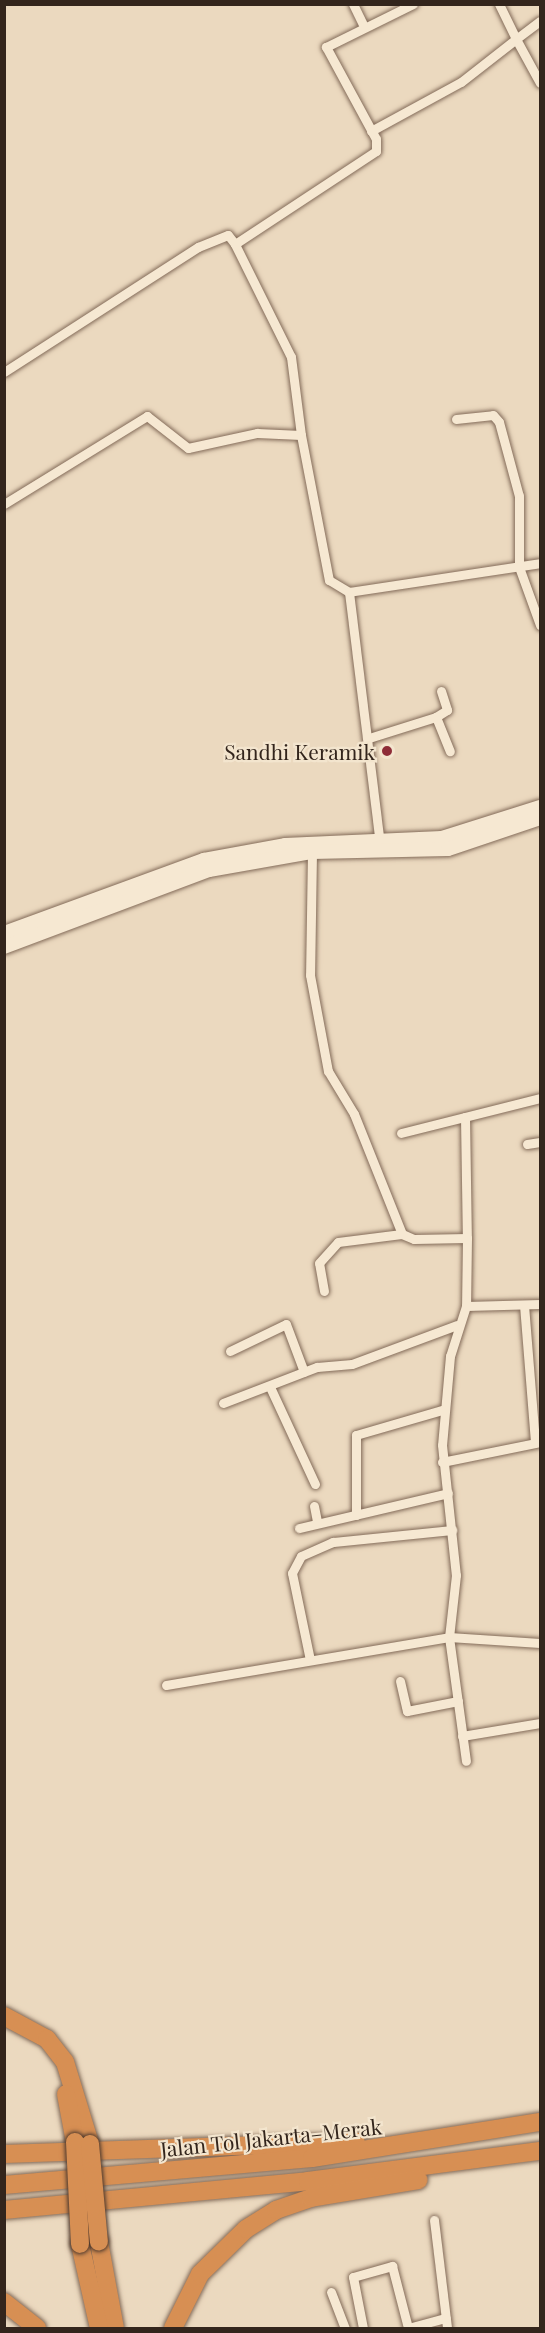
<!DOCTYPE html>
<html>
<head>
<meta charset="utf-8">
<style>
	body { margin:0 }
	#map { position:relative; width:545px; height:2333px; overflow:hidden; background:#ebd9bf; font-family:"Playfair Display",serif }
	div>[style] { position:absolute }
	.roads { filter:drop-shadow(0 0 2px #836b59) drop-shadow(0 0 2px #836b59) }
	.street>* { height:9px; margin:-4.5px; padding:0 4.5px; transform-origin:4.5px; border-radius:4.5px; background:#f6e8d2 }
	.secondary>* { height:14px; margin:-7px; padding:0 7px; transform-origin:7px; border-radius:7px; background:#f6e8d2 }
	.highway>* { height:18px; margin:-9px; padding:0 9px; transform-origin:9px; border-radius:9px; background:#d78f53 }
	.bridges { filter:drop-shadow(0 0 2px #503a2d) drop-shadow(0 0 2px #503a2d) }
	.highway-bridge>* { height:18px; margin:-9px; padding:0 9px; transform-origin:9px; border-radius:9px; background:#d78f53 }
	.dots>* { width:16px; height:16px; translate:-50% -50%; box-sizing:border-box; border:3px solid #f3e5ce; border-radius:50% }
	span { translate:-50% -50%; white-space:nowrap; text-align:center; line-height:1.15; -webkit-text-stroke:4.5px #f3e5ce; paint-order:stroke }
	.poi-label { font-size:21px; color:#33251c }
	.right { translate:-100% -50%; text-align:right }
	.street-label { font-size:21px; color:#33251c }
	.frame { position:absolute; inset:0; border:6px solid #33251c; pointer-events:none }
</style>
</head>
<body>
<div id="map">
	<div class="roads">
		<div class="street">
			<div style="left:353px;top:4px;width:25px;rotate:64deg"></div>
			<div style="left:499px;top:4px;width:39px;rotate:64deg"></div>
			<div style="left:516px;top:39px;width:30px;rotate:-37deg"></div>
			<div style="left:371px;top:131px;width:102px;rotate:-28.6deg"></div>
			<div style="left:461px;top:82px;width:70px;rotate:-38deg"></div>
			<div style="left:516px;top:39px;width:50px;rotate:61.4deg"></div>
			<div style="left:4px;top:372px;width:231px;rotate:-32.8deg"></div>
			<div style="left:198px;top:247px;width:32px;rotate:-22deg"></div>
			<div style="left:228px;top:235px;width:11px;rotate:52deg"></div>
			<div style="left:456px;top:419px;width:37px;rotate:-6deg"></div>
			<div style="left:493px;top:415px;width:9px;rotate:49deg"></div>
			<div style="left:499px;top:422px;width:77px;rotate:74.9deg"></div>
			<div style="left:519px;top:496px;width:71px;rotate:90deg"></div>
			<div style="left:519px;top:567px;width:62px;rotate:70.1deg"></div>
			<div style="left:301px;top:435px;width:79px;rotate:-97.3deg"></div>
			<div style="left:291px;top:357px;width:126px;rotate:-116.4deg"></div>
			<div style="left:235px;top:244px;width:169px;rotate:-33.4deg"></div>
			<div style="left:376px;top:151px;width:12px;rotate:-90deg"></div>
			<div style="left:376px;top:139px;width:105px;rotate:-118.5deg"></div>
			<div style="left:326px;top:47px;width:97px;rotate:-26.3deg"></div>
			<div style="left:4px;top:504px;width:168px;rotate:-31.6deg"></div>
			<div style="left:147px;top:416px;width:52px;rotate:38deg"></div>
			<div style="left:188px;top:448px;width:71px;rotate:-12.3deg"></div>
			<div style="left:257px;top:433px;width:44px;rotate:2.6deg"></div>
			<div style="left:301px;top:435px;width:148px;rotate:79.1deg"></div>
			<div style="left:329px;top:580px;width:23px;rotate:31deg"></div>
			<div style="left:349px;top:592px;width:255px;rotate:83deg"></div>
			<div style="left:349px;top:592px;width:193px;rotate:-8.6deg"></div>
			<div style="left:441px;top:691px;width:20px;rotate:72deg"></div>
			<div style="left:447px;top:710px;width:13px;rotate:148deg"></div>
			<div style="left:436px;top:717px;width:37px;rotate:68deg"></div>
			<div style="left:369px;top:738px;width:70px;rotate:-17.4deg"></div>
			<div style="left:312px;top:852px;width:123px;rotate:90.9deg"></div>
			<div style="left:310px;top:975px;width:98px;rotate:79.4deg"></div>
			<div style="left:328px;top:1071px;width:50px;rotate:58.8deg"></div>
			<div style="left:354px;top:1114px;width:129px;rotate:68.2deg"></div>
			<div style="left:402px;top:1234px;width:13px;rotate:23deg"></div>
			<div style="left:414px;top:1239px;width:53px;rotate:-1.1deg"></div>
			<div style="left:467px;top:1238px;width:68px;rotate:90.8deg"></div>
			<div style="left:466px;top:1306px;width:52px;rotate:107.7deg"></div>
			<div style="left:450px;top:1356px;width:89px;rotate:95.1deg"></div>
			<div style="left:442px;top:1445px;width:131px;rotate:83.9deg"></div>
			<div style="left:456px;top:1575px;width:62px;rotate:96.4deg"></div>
			<div style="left:449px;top:1637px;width:125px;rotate:82.2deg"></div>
			<div style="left:465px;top:1117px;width:121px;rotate:89.1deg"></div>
			<div style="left:401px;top:1133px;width:143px;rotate:-14.1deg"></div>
			<div style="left:527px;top:1144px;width:13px;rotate:-9deg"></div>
			<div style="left:324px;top:1291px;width:28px;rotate:-100deg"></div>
			<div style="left:319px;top:1263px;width:28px;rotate:-48deg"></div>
			<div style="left:338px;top:1242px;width:64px;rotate:-7.1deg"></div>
			<div style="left:524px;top:1305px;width:138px;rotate:85.4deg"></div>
			<div style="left:466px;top:1306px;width:74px;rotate:-1.5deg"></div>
			<div style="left:230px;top:1351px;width:62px;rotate:-25.7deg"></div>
			<div style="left:286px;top:1324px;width:51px;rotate:69.4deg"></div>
			<div style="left:270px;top:1387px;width:107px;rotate:65.1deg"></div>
			<div style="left:223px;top:1403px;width:101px;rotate:-21deg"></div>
			<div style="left:317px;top:1367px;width:35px;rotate:-5deg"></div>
			<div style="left:352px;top:1364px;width:112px;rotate:-20.4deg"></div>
			<div style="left:442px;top:1462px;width:100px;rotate:-11.5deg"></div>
			<div style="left:314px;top:1506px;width:16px;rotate:79deg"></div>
			<div style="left:356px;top:1515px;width:80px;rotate:-90deg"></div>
			<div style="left:356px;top:1435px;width:90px;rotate:-16.2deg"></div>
			<div style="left:299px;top:1528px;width:153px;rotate:-13.2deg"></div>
			<div style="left:310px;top:1660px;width:89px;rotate:-101.7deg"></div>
			<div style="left:292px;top:1573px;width:19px;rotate:-62deg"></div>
			<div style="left:301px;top:1556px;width:35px;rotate:-24deg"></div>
			<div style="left:333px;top:1542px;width:120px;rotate:-5.8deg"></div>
			<div style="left:400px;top:1681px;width:31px;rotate:77deg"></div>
			<div style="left:407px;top:1711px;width:52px;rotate:-11.1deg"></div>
			<div style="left:166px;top:1685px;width:287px;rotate:-9.6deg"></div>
			<div style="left:449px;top:1637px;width:91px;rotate:3.8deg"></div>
			<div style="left:462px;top:1736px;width:79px;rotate:-9.5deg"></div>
			<div style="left:434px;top:2220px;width:109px;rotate:83.1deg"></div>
			<div style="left:331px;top:2292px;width:39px;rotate:69deg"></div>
			<div style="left:363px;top:2328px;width:52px;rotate:-101.1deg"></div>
			<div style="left:353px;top:2277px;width:41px;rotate:-15.8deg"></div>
			<div style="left:392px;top:2266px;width:64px;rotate:75.5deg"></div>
			<div style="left:408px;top:2328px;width:39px;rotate:-15deg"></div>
		</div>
		<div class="secondary">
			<div style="left:4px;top:933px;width:213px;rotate:-20.1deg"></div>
			<div style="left:204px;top:860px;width:82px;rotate:-10.5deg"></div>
			<div style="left:285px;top:845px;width:157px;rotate:-2.6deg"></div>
			<div style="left:442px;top:838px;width:103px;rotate:-17.6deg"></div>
			<div style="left:4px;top:947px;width:219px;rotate:-20.6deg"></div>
			<div style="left:209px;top:870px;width:105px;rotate:-9.9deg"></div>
			<div style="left:312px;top:852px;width:136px;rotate:-1.3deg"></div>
			<div style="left:448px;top:849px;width:97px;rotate:-18.6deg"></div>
		</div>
		<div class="highway">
			<div style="left:4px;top:2016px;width:49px;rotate:28.1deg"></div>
			<div style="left:47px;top:2039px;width:29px;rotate:52deg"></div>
			<div style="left:65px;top:2062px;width:86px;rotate:73deg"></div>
			<div style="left:66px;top:2094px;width:49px;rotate:79.4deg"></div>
			<div style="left:4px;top:2154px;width:352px;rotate:-2deg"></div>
			<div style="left:4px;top:2185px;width:309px;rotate:-5deg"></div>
			<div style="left:312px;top:2158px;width:231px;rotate:-9deg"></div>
			<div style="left:4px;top:2210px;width:305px;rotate:-5.4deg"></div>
			<div style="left:308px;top:2181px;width:234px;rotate:-7.4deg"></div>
			<div style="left:99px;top:2242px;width:87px;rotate:79.5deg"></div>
			<div style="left:80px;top:2244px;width:86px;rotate:77.3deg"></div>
			<div style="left:4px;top:2302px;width:42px;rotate:38.2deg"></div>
			<div style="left:173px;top:2328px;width:60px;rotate:-63.4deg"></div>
			<div style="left:200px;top:2274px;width:64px;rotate:-44.4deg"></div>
			<div style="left:246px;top:2229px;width:36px;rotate:-32deg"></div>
			<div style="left:276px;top:2210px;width:37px;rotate:-19deg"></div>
			<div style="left:311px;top:2198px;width:109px;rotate:-9.5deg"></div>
		</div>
	</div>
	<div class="bridges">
		<div class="highway-bridge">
			<div style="left:75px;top:2142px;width:102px;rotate:87.2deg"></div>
			<div style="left:90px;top:2144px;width:98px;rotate:84.8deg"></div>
		</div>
	</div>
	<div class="dots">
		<div style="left:387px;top:751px;background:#8e2c37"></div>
	</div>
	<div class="poi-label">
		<span class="right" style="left:375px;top:751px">Sandhi Keramik</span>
	</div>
	<div class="street-label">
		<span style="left:271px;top:2137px;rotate:-6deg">Jalan Tol Jakarta–Merak</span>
	</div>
	<div class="frame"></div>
</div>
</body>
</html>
